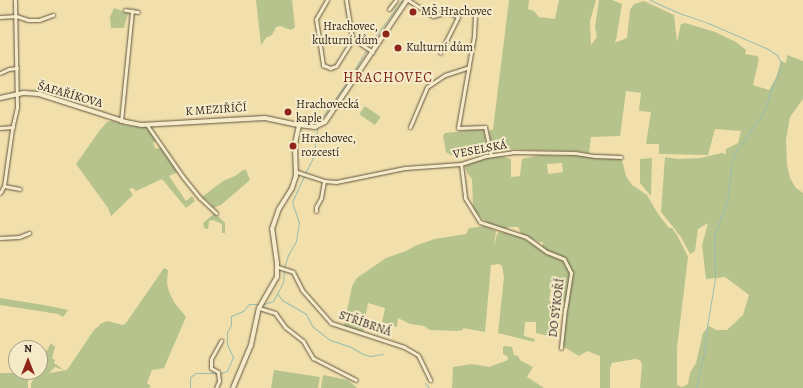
<!DOCTYPE html>
<html>
<head>
<meta charset="utf-8">
<style>
	body { margin:0 }
	#map { position:relative; width:803px; height:388px; overflow:hidden; background:#f1e0ac; font-family:Alegreya,serif }
	div>[style] { position:absolute }
	.green>* { inset:0; background:#b7c38c; transform-origin:0 0 }
	.stream>* { height:1px; margin:-0.5px; padding:0 0.5px; transform-origin:0.5px; border-radius:0.5px; background:#9bbdae }
	.roads { filter:drop-shadow(0 0 1px #615442) drop-shadow(0 0 1px #615442) }
	.minor>* { height:3px; margin:-1.5px; padding:0 1.5px; transform-origin:1.5px; border-radius:1.5px; background:#f6ebc9 }
	.tertiary>* { height:4px; margin:-2px; padding:0 2px; transform-origin:2px; border-radius:2px; background:#f6ebc9 }
	.dots>* { width:11px; height:11px; translate:-50% -50%; box-sizing:border-box; border:2px solid #f6ebc9; border-radius:50% }
	span { translate:-50% -50%; white-space:nowrap; text-align:center; line-height:1.15; -webkit-text-stroke:4px #f6ebc9; paint-order:stroke }
	.poi-label { font-size:12px; color:#31261f }
	.left { translate:0 -50%; text-align:left }
	.right { translate:-100% -50%; text-align:right }
	.street-label { font-size:12px; color:#31261f }
	.quarter-label { font-size:14px; color:#7a1f14; letter-spacing:1px }
	.north { position:absolute; left:8px; top:340px; width:40px; height:40px; box-sizing:border-box; background:#f6ebc9; border:1px solid #a79c85; border-radius:50%; rotate:0deg; font-size:11px; font-weight:700; line-height:16px; text-align:center; color:#31261f }
	.north::after { content:''; display:block; margin:auto; width:14px; height:18px; background:#8f2418; clip-path:polygon(50% 0,100% 100%,50% 72%,0 100%) }
</style>
</head>
<body>
<div id="map">
	<div class="green">
		<div style="clip-path:polygon(256px 0,292px 0,295px 27px,291px 30px,280px 26px,276px 27px,272px 35px,266px 38px,261px 45px)"></div>
		<div style="clip-path:polygon(evenodd,509px 0,529px 0,528px 9px,534px 11px,539px 17px,555px 19px,559px 0,596px 0,590px 21px,591px 45px,597px 37px,595px 27px,599px 0,612px 0,622px 4px,616px 40px,614px 43px,627px 38px,630px 10px,634px 4px,644px 1px,674px 15px,677px 42px,681px 24px,685px 23px,715px 32px,736px 42px,746px 50px,745px 54px,757px 56px,759px 59px,753px 85px,769px 90px,776px 78px,781px 61px,786px 63px,787px 55px,803px 61px,803px 99px,790px 117px,786px 140px,787px 165px,790px 178px,796px 188px,803px 193px,803px 388px,640px 388px,642px 364px,640px 360px,635px 359px,612px 363px,610px 368px,610px 388px,600px 388px,600px 356px,587px 351px,579px 356px,564px 347px,562px 343px,565px 303px,557px 293px,551px 289px,549px 301px,553px 301px,549px 336px,536px 333px,536px 322px,525px 322px,524px 336px,535px 339px,534px 342px,498px 333px,504px 277px,502px 266px,499px 264px,491px 265px,485px 332px,463px 328px,463px 330px,457px 331px,430px 330px,424px 326px,410px 324px,398px 318px,397px 327px,382px 322px,385px 308px,368px 303px,363px 332px,344px 326px,352px 286px,357px 278px,386px 258px,406px 251px,417px 245px,435px 239px,466px 234px,469px 228px,485px 226px,496px 231px,494px 248px,497px 234px,500px 232px,519px 236px,542px 250px,543px 242px,539px 242px,521px 233px,518px 227px,510px 227px,505px 229px,488px 223px,475px 212px,473px 207px,472px 179px,467px 173px,465px 165px,482px 158px,497px 155px,511px 159px,511px 177px,520px 176px,522px 159px,541px 155px,558px 156px,573px 155px,620px 158px,622px 160px,626px 176px,632px 185px,647px 195px,658px 214px,669px 228px,672px 228px,677px 235px,688px 257px,677px 348px,677px 385px,682px 387px,688px 384px,690px 373px,696px 363px,703px 333px,709px 326px,716px 330px,727px 330px,743px 315px,749px 295px,725px 277px,706px 279px,702px 245px,708px 223px,698px 229px,695px 251px,690px 254px,681px 237px,661px 212px,665px 157px,678px 159px,700px 158px,722px 153px,726px 154px,726px 149px,738px 143px,741px 131px,715px 129px,708px 155px,659px 154px,659px 144px,646px 144px,651px 112px,639px 111px,641px 93px,626px 91px,620px 136px,591px 137px,589px 153px,576px 151px,493px 149px,491px 146px,489px 131px,493px 129px,509px 0,562px 163px,563px 172px,548px 174px,547px 164px,562px 163px)"></div>
		<div style="clip-path:polygon(114px 8px,128px 13px,124px 28px,111px 28px,110px 17px)"></div>
		<div style="left:365px;top:106px;width:19px;height:10px;rotate:35deg"></div>
		<div style="clip-path:polygon(112px 121px,129px 126px,147px 127px,157px 140px,153px 143px,156px 149px,161px 147px,178px 172px,169px 176px,186px 201px,192px 196px,195px 201px,186px 208px,162px 179px,136px 191px,133px 188px,129px 189px,133px 195px,111px 216px,108px 208px,76px 164px,100px 130px,107px 122px)"></div>
		<div style="clip-path:polygon(483px 129px,487px 146px,485px 151px,451px 155px,446px 152px,443px 136px,445px 133px)"></div>
		<div style="clip-path:polygon(652px 158px,651px 196px,640px 183px,640px 159px)"></div>
		<div style="clip-path:polygon(243px 170px,246px 170px,250px 180px,221px 205px,213px 208px,211px 204px,202px 197px,223px 181px,235px 176px)"></div>
		<div style="clip-path:polygon(215px 213px,225px 223px,225px 233px,222px 233px,222px 224px,213px 220px,209px 221px,208px 229px,204px 228px,203px 223px)"></div>
		<div style="clip-path:polygon(164px 268px,168px 270px,167px 283px,169px 292px,174px 302px,186px 317px,164px 368px,152px 370px,147px 383px,151px 386px,149px 388px,31px 388px,31px 383px,37px 375px,36px 372px,40px 372px,40px 363px,51px 343px,55px 347px,52px 358px,55px 360px,54px 363px,64px 370px,55px 367px,49px 373px,67px 370px,94px 330px,102px 323px,107px 321px,123px 325px,126px 323px)"></div>
		<div style="clip-path:polygon(0 298px,44px 305px,68px 310px,63px 317px,58px 314px,0 305px)"></div>
		<div style="clip-path:polygon(506px 346px,512px 347px,514px 355px,518px 356px,520px 360px,533px 367px,527px 377px,544px 388px,452px 388px,453px 367px,472px 364px,489px 367px,508px 360px,507px 356px,503px 354px,503px 347px)"></div>
		<div style="clip-path:polygon(274px 370px,320px 377px,318px 388px,271px 388px)"></div>
		<div style="left:0;top:373px;width:28px;height:15px"></div>
		<div style="clip-path:polygon(323px 375px,348px 380px,357px 388px,321px 388px)"></div>
	</div>
	<div class="stream">
		<div style="left:650px;top:0;width:35px;rotate:24deg"></div>
		<div style="left:682px;top:14px;width:28px;rotate:19deg"></div>
		<div style="left:708px;top:23px;width:65px;rotate:23.4deg"></div>
		<div style="left:768px;top:49px;width:11px;rotate:34deg"></div>
		<div style="left:777px;top:55px;width:9px;rotate:63deg"></div>
		<div style="left:781px;top:63px;width:6px;rotate:99deg"></div>
		<div style="left:780px;top:69px;width:20px;rotate:114deg"></div>
		<div style="left:772px;top:87px;width:26px;rotate:108deg"></div>
		<div style="left:764px;top:112px;width:52px;rotate:125.5deg"></div>
		<div style="left:734px;top:154px;width:6px;rotate:99deg"></div>
		<div style="left:318px;top:123px;width:50px;rotate:-54.7deg"></div>
		<div style="left:347px;top:82px;width:44px;rotate:-58.8deg"></div>
		<div style="left:370px;top:44px;width:54px;rotate:-54deg"></div>
		<div style="left:305px;top:173px;width:17px;rotate:-62deg"></div>
		<div style="left:313px;top:158px;width:30px;rotate:-82deg"></div>
		<div style="left:284px;top:268px;width:14px;rotate:-73deg"></div>
		<div style="left:288px;top:255px;width:16px;rotate:-60deg"></div>
		<div style="left:296px;top:241px;width:18px;rotate:-81deg"></div>
		<div style="left:299px;top:223px;width:22px;rotate:-108deg"></div>
		<div style="left:292px;top:202px;width:29px;rotate:-65deg"></div>
		<div style="left:277px;top:293px;width:9px;rotate:54deg"></div>
		<div style="left:282px;top:300px;width:28px;rotate:30deg"></div>
		<div style="left:306px;top:314px;width:13px;rotate:63deg"></div>
		<div style="left:312px;top:326px;width:23px;rotate:38deg"></div>
		<div style="left:330px;top:340px;width:20px;rotate:18deg"></div>
		<div style="left:349px;top:346px;width:16px;rotate:30deg"></div>
		<div style="left:363px;top:354px;width:7px;rotate:16deg"></div>
		<div style="left:370px;top:356px;width:13px;rotate:-9deg"></div>
		<div style="left:264px;top:304px;width:9px;rotate:-18deg"></div>
		<div style="left:273px;top:301px;width:21px;rotate:-62deg"></div>
		<div style="left:283px;top:282px;width:11px;rotate:-85deg"></div>
		<div style="left:425px;top:383px;width:6px;rotate:51deg"></div>
		<div style="left:190px;top:388px;width:11px;rotate:-90deg"></div>
		<div style="left:190px;top:377px;width:7px;rotate:-34deg"></div>
		<div style="left:196px;top:373px;width:25px"></div>
		<div style="left:221px;top:373px;width:6px;rotate:-18deg"></div>
		<div style="left:227px;top:371px;width:15px;rotate:-67deg"></div>
		<div style="left:233px;top:357px;width:14px;rotate:-115deg"></div>
		<div style="left:227px;top:344px;width:12px;rotate:-90deg"></div>
		<div style="left:227px;top:332px;width:8px;rotate:-60deg"></div>
		<div style="left:231px;top:325px;width:9px;rotate:-90deg"></div>
		<div style="left:231px;top:316px;width:13px;rotate:-23deg"></div>
		<div style="left:243px;top:311px;width:9px;rotate:-49deg"></div>
		<div style="left:249px;top:304px;width:11px"></div>
		<div style="left:696px;top:388px;width:40px;rotate:-77deg"></div>
		<div style="left:705px;top:349px;width:17px;rotate:-87deg"></div>
		<div style="left:706px;top:332px;width:54px;rotate:-80.4deg"></div>
		<div style="left:715px;top:279px;width:43px;rotate:-91.3deg"></div>
		<div style="left:714px;top:236px;width:37px;rotate:-70deg"></div>
		<div style="left:727px;top:201px;width:38px;rotate:-83deg"></div>
	</div>
	<div class="roads">
		<div class="minor">
			<div style="left:327px;top:0;width:22px;rotate:120deg"></div>
			<div style="left:316px;top:19px;width:47px;rotate:81.3deg"></div>
			<div style="left:323px;top:65px;width:8px;rotate:23deg"></div>
			<div style="left:330px;top:68px;width:6px;rotate:-18deg"></div>
			<div style="left:336px;top:66px;width:32px;rotate:-58deg"></div>
			<div style="left:346px;top:0;width:38px;rotate:81deg"></div>
			<div style="left:352px;top:38px;width:25px;rotate:34deg"></div>
			<div style="left:408px;top:0;width:30px;rotate:33deg"></div>
			<div style="left:433px;top:16px;width:16px;rotate:-15deg"></div>
			<div style="left:448px;top:12px;width:11px;rotate:27deg"></div>
			<div style="left:458px;top:17px;width:40px;rotate:116.6deg"></div>
			<div style="left:389px;top:9px;width:11px;rotate:-52deg"></div>
			<div style="left:125px;top:10px;width:13px;rotate:9deg"></div>
			<div style="left:457px;top:15px;width:7px;rotate:-27deg"></div>
			<div style="left:463px;top:12px;width:9px;rotate:-6deg"></div>
			<div style="left:472px;top:11px;width:6px;rotate:59deg"></div>
			<div style="left:475px;top:16px;width:20px;rotate:93deg"></div>
			<div style="left:474px;top:36px;width:93px;rotate:99.9deg"></div>
			<div style="left:458px;top:128px;width:27px;rotate:-2deg"></div>
			<div style="left:485px;top:127px;width:29px;rotate:78deg"></div>
			<div style="left:0;top:17px;width:16px;rotate:-4deg"></div>
			<div style="left:16px;top:16px;width:13px;rotate:18deg"></div>
			<div style="left:28px;top:20px;width:11px"></div>
			<div style="left:39px;top:20px;width:15px;rotate:-20deg"></div>
			<div style="left:0;top:73px;width:10px;rotate:-24deg"></div>
			<div style="left:9px;top:69px;width:8px;rotate:-7deg"></div>
			<div style="left:121px;top:121px;width:111px;rotate:-84.3deg"></div>
			<div style="left:147px;top:125px;width:63px;rotate:55.3deg"></div>
			<div style="left:183px;top:177px;width:27px;rotate:51deg"></div>
			<div style="left:200px;top:198px;width:22px;rotate:43deg"></div>
			<div style="left:410px;top:127px;width:43px;rotate:-67deg"></div>
			<div style="left:427px;top:87px;width:22px;rotate:-34deg"></div>
			<div style="left:445px;top:75px;width:25px;rotate:-18deg"></div>
			<div style="left:0;top:128px;width:13px;rotate:-4deg"></div>
			<div style="left:461px;top:164px;width:34px;rotate:83deg"></div>
			<div style="left:465px;top:198px;width:28px;rotate:58deg"></div>
			<div style="left:480px;top:222px;width:48px;rotate:18.1deg"></div>
			<div style="left:526px;top:237px;width:26px;rotate:36deg"></div>
			<div style="left:547px;top:252px;width:18px;rotate:22deg"></div>
			<div style="left:564px;top:259px;width:16px;rotate:63deg"></div>
			<div style="left:571px;top:273px;width:36px;rotate:99deg"></div>
			<div style="left:565px;top:309px;width:39px;rotate:96deg"></div>
			<div style="left:297px;top:172px;width:28px;rotate:18deg"></div>
			<div style="left:324px;top:181px;width:12px;rotate:5deg"></div>
			<div style="left:336px;top:182px;width:70px;rotate:-11.5deg"></div>
			<div style="left:405px;top:168px;width:56px;rotate:-4.1deg"></div>
			<div style="left:461px;top:164px;width:26px;rotate:-18deg"></div>
			<div style="left:486px;top:156px;width:27px;rotate:-8deg"></div>
			<div style="left:513px;top:152px;width:62px;rotate:0.9deg"></div>
			<div style="left:575px;top:153px;width:20px;rotate:9deg"></div>
			<div style="left:595px;top:156px;width:26px;rotate:2deg"></div>
			<div style="left:4px;top:186px;width:16px;rotate:11deg"></div>
			<div style="left:0;top:193px;width:8px;rotate:-60deg"></div>
			<div style="left:4px;top:186px;width:58px;rotate:-82deg"></div>
			<div style="left:12px;top:129px;width:23px;rotate:-77deg"></div>
			<div style="left:17px;top:107px;width:107px;rotate:-91.1deg"></div>
			<div style="left:316px;top:211px;width:4px;rotate:-90deg"></div>
			<div style="left:316px;top:207px;width:10px;rotate:-61deg"></div>
			<div style="left:321px;top:198px;width:17px;rotate:-80deg"></div>
			<div style="left:0;top:238px;width:19px;rotate:-3deg"></div>
			<div style="left:19px;top:237px;width:11px;rotate:-22deg"></div>
			<div style="left:278px;top:267px;width:16px;rotate:18deg"></div>
			<div style="left:293px;top:272px;width:20px;rotate:63deg"></div>
			<div style="left:302px;top:290px;width:44px;rotate:48.7deg"></div>
			<div style="left:331px;top:323px;width:77px;rotate:18.2deg"></div>
			<div style="left:404px;top:347px;width:16px;rotate:30deg"></div>
			<div style="left:418px;top:355px;width:28px;rotate:64deg"></div>
			<div style="left:259px;top:308px;width:17px;rotate:17deg"></div>
			<div style="left:275px;top:313px;width:17px;rotate:54deg"></div>
			<div style="left:285px;top:327px;width:23px;rotate:38deg"></div>
			<div style="left:303px;top:341px;width:20px;rotate:60deg"></div>
			<div style="left:313px;top:358px;width:48px;rotate:27.1deg"></div>
			<div style="left:216px;top:388px;width:8px;rotate:-67deg"></div>
			<div style="left:219px;top:381px;width:9px;rotate:-96deg"></div>
			<div style="left:218px;top:372px;width:8px;rotate:-150deg"></div>
			<div style="left:211px;top:368px;width:9px;rotate:-90deg"></div>
			<div style="left:211px;top:359px;width:21px;rotate:-61deg"></div>
		</div>
		<div class="tertiary">
			<div style="left:0;top:98px;width:25px;rotate:-12deg"></div>
			<div style="left:24px;top:93px;width:15px;rotate:4deg"></div>
			<div style="left:39px;top:94px;width:91px;rotate:17.8deg"></div>
			<div style="left:126px;top:122px;width:15px;rotate:11deg"></div>
			<div style="left:141px;top:125px;width:124px;rotate:-3.2deg"></div>
			<div style="left:265px;top:118px;width:35px;rotate:12deg"></div>
			<div style="left:233px;top:388px;width:47px;rotate:-67.3deg"></div>
			<div style="left:251px;top:345px;width:38px;rotate:-78deg"></div>
			<div style="left:259px;top:308px;width:36px;rotate:-60deg"></div>
			<div style="left:277px;top:277px;width:14px;rotate:-90deg"></div>
			<div style="left:277px;top:263px;width:34px;rotate:-98deg"></div>
			<div style="left:272px;top:229px;width:21px;rotate:-71deg"></div>
			<div style="left:279px;top:209px;width:25px;rotate:-58deg"></div>
			<div style="left:292px;top:188px;width:13px;rotate:-72deg"></div>
			<div style="left:296px;top:176px;width:32px;rotate:-92deg"></div>
			<div style="left:295px;top:144px;width:19px;rotate:-78deg"></div>
			<div style="left:299px;top:125px;width:16px;rotate:7deg"></div>
			<div style="left:315px;top:127px;width:11px;rotate:-27deg"></div>
			<div style="left:325px;top:122px;width:147px;rotate:-56.1deg"></div>
		</div>
	</div>
	<div class="dots">
		<div style="left:413px;top:12px;background:#8f2418"></div>
		<div style="left:386px;top:34px;background:#8f2418"></div>
		<div style="left:398px;top:48px;background:#8f2418"></div>
		<div style="left:288px;top:112px;background:#8f2418"></div>
		<div style="left:293px;top:146px;background:#8f2418"></div>
	</div>
	<div class="poi-label">
		<span class="left" style="left:421px;top:12px">MŠ Hrachovec</span>
		<span class="right" style="left:378px;top:34px">Hrachovec,<br>kulturní dům</span>
		<span class="left" style="left:406px;top:48px">Kulturní dům</span>
		<span class="left" style="left:296px;top:112px">Hrachovecká<br>kaple</span>
		<span class="left" style="left:301px;top:146px">Hrachovec,<br>rozcestí</span>
	</div>
	<div class="street-label">
		<span style="left:70px;top:95px;rotate:16deg">ŠAFAŘÍKOVA</span>
		<span style="left:216px;top:110px;rotate:-4deg">K MEZIŘÍČÍ</span>
		<span style="left:480px;top:150px;rotate:-11deg">VESELSKÁ</span>
		<span style="left:557px;top:308px;rotate:-83deg">DO SÝKOŘÍ</span>
		<span style="left:365px;top:324px;rotate:19deg">STŘÍBRNÁ</span>
	</div>
	<div class="quarter-label">
		<span style="left:388px;top:78px">HRACHOVEC</span>
	</div>
	<div class="north">N</div>
</div>
</body>
</html>
